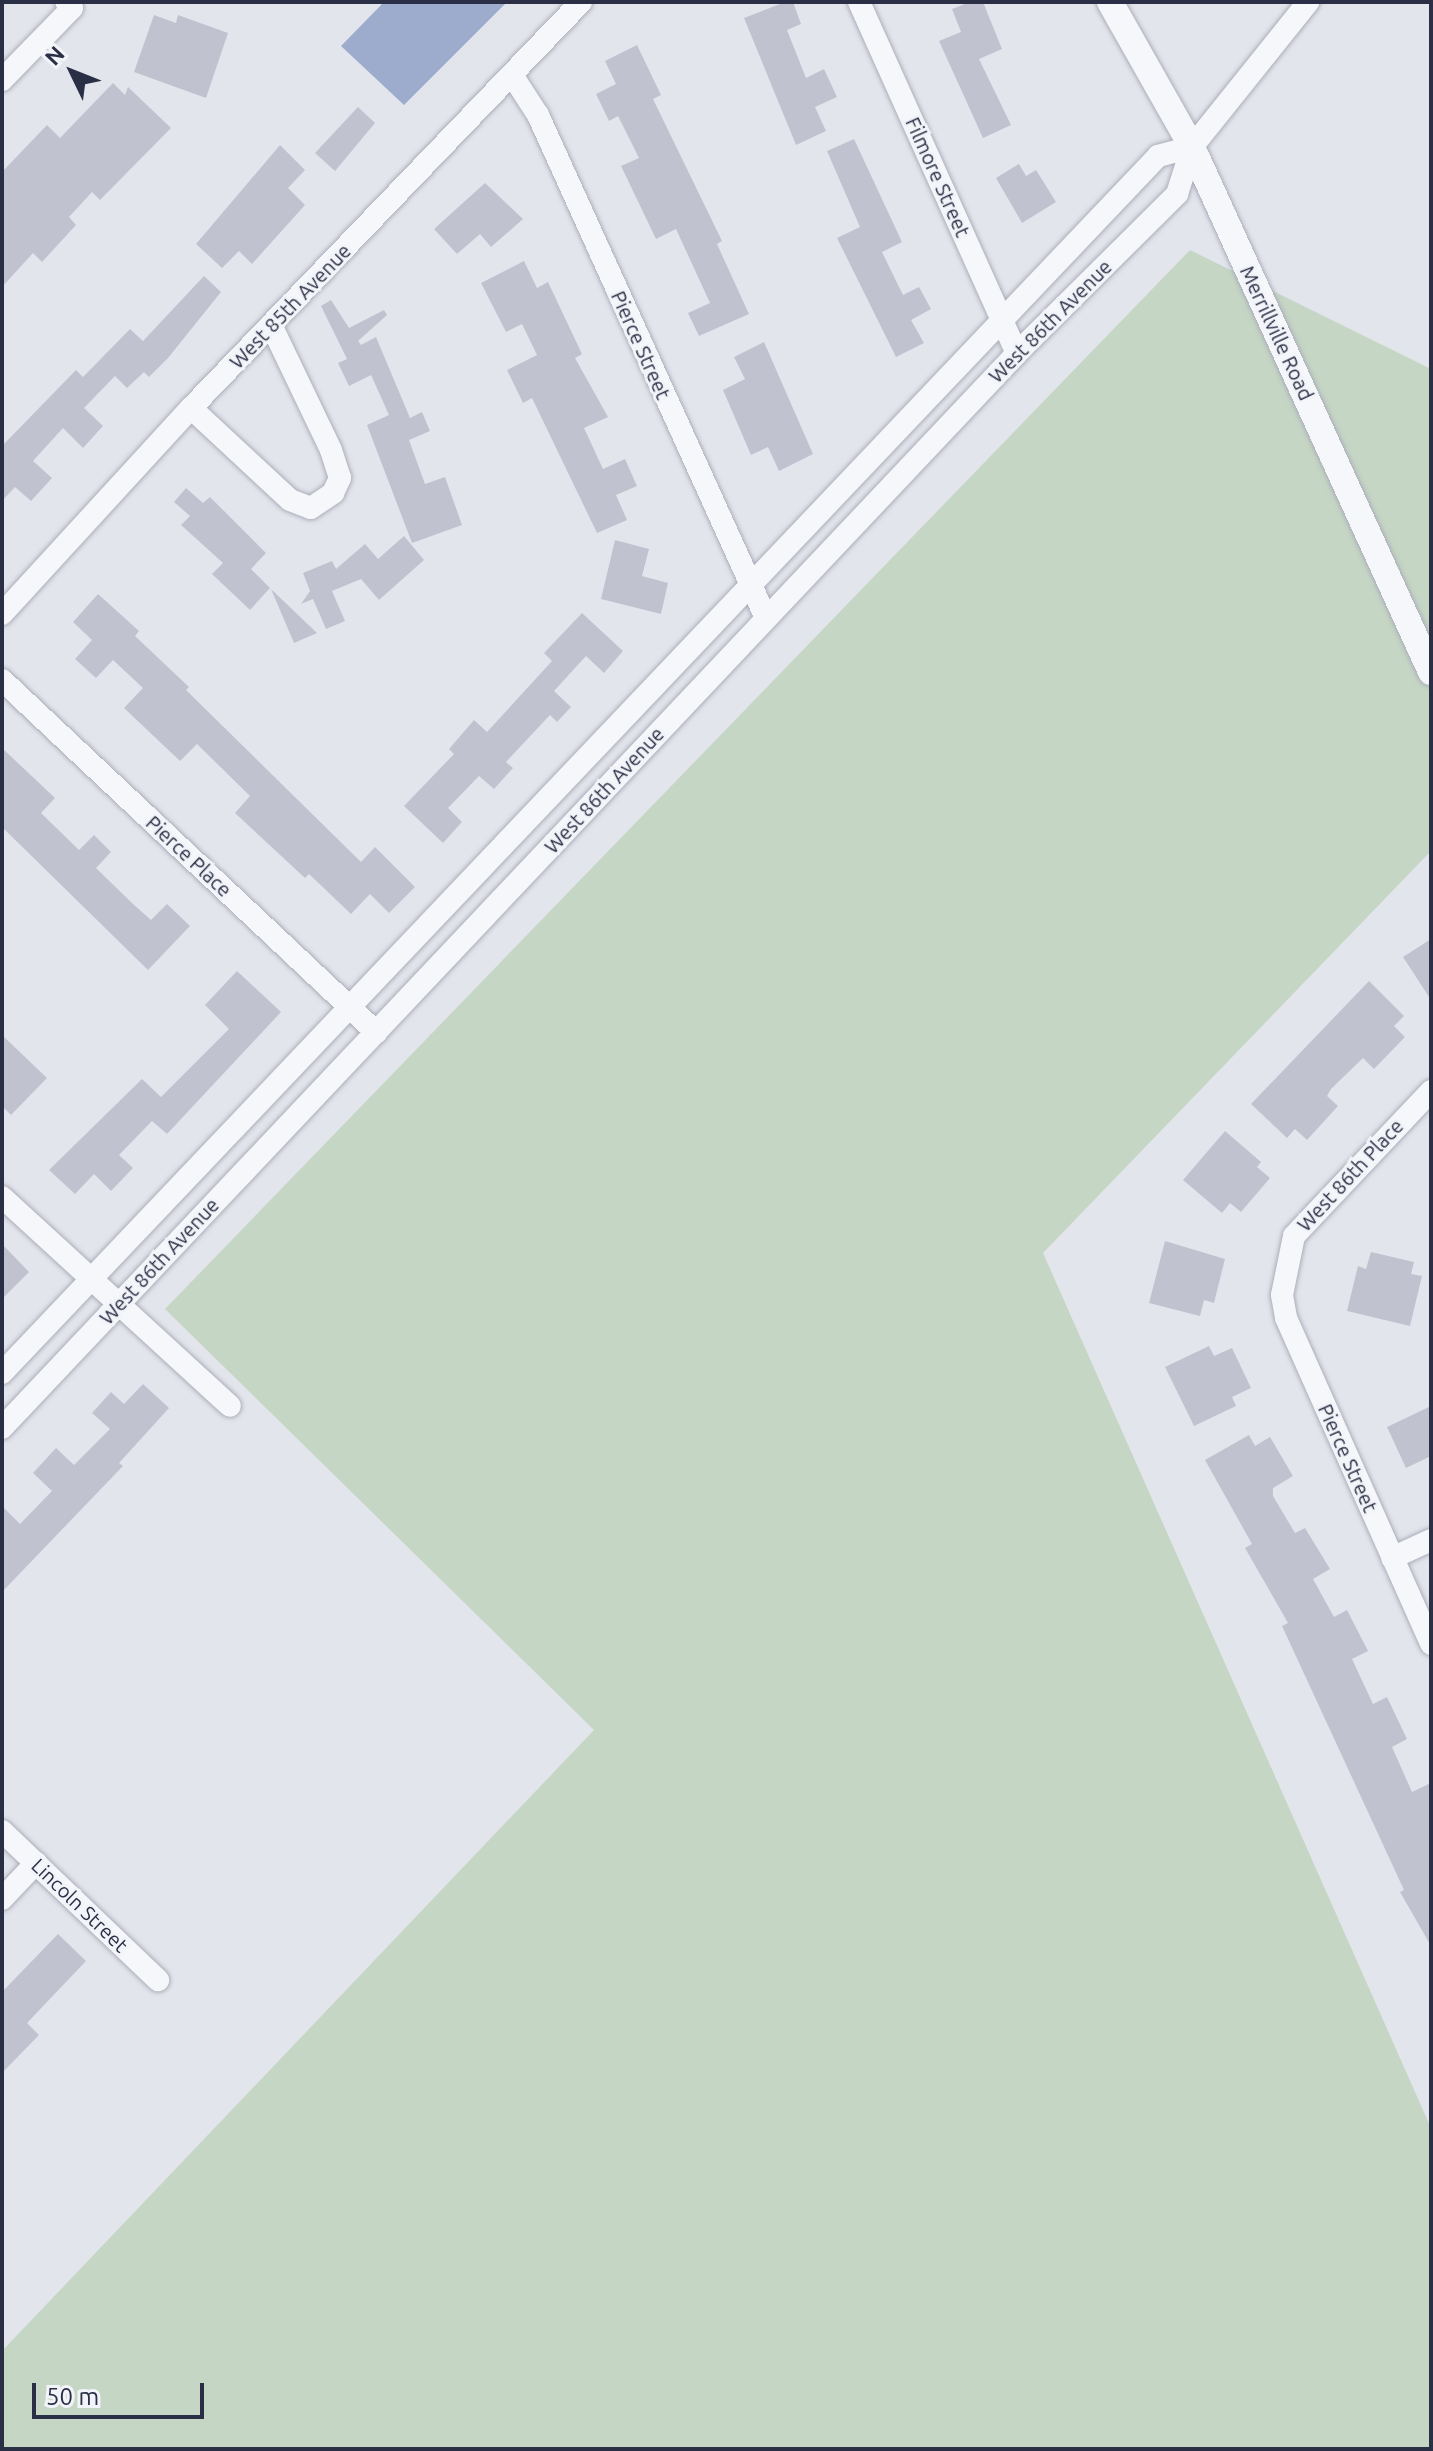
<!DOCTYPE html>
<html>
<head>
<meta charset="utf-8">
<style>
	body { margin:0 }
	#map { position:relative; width:1433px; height:2451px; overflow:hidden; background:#e3e5ec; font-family:Ubuntu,sans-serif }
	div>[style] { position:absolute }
	.green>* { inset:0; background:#c5d6c4 }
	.water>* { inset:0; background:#9daccd }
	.building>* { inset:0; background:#c0c3cf }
	.roads { filter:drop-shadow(0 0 2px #acaeba) drop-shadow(0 0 2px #acaeba) }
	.minor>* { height:22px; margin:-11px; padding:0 11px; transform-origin:11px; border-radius:11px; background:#f6f7fa }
	.tertiary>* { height:26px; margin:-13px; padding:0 13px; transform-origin:13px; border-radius:13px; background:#f6f7fa }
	span { translate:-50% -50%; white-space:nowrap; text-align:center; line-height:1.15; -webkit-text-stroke:6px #f3f4f9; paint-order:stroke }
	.street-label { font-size:20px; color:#2a2f45 }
	.frame { position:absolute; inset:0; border:4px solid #2a2f45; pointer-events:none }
	.north { position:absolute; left:32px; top:32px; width:80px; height:80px; -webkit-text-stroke:6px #f3f4f9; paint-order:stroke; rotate:313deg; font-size:22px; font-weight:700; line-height:32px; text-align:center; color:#2a2f45 }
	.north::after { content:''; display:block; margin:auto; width:28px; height:36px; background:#2a2f45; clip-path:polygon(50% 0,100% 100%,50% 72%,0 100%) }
	.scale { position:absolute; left:32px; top:2383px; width:172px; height:36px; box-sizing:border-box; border:4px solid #2a2f45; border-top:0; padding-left:10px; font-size:24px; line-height:28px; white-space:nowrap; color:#2a2f45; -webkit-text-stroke:6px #f3f4f9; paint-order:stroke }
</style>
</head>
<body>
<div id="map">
	<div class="green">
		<div style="clip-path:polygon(1190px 250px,1431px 369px,1431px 851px,1043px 1253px,1431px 2128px,1431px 2449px,2px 2449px,2px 2351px,594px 1730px,165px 1309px)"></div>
	</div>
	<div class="water">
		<div style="clip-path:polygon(384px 2px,507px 2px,404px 105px,341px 46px)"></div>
	</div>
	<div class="building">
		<div style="clip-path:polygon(785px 2px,793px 2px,801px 24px,787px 30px,806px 78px,824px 69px,837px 97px,815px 107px,826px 131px,796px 145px,744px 18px)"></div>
		<div style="clip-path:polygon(970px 2px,983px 2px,1002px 49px,979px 59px,1011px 125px,983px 138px,939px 41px,961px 32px,952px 9px)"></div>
		<div style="clip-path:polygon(154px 15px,176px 23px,178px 15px,228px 33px,206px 98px,134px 72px)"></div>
		<div style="clip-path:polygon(637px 45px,661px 95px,653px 99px,722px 241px,717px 244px,749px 314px,699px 336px,688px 313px,710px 303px,676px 229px,656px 239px,621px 166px,639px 158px,618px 116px,609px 121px,596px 94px,616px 84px,605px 61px)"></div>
		<div style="clip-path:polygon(113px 83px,125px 95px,128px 87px,171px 128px,100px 200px,92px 192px,69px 217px,76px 225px,42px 262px,33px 253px,2px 287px,2px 172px,47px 125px,60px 138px)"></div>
		<div style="clip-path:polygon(358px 107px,375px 123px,335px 171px,315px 153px)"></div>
		<div style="clip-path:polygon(854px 139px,902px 242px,882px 252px,903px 295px,919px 287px,931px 309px,911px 320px,924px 343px,896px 357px,837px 238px,860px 227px,827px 151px)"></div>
		<div style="clip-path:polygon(280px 145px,305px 170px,288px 188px,305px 205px,252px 264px,239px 251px,222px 268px,196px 244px)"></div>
		<div style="clip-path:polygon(1019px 164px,1026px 176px,1036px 170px,1056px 202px,1022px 223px,996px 178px)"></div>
		<div style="clip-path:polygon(485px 183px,523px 219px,491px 247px,480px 234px,457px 254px,434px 229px)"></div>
		<div style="clip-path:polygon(524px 261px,537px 288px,548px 282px,582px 354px,575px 358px,608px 417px,584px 428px,603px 469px,625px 459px,637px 486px,616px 495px,627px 520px,597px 533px,532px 398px,523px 403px,507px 370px,537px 355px,522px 324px,506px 332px,481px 283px)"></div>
		<div style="clip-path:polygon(204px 276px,221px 292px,168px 358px,149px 377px,144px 372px,127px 388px,115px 376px,84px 408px,103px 426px,83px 448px,63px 428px,33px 461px,52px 478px,31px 501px,15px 487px,2px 501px,2px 446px,76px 370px,83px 377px,130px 329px,143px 341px)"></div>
		<div style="clip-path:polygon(331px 300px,349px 328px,384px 310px,387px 315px,358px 341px,361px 345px,376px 337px,410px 418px,422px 412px,430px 431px,409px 440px,425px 484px,445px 477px,462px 525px,412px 543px,367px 425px,389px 415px,371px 375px,349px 386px,338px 363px,347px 359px,321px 306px)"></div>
		<div style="clip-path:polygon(764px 342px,813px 454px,779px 471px,768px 447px,751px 455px,723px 390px,745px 379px,734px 357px)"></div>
		<div style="clip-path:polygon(186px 488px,203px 503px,210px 497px,266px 553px,251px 569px,270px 588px,250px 610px,212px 574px,223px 563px,181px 525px,190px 516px,174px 502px)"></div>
		<div style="clip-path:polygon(404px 536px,424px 560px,379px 600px,361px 579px,332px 591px,345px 621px,326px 629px,313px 599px,301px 604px,310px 591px,303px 573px,332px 561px,336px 569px,365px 544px,378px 559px)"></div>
		<div style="clip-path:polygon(615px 540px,649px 549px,642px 576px,668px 583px,661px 614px,601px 599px)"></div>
		<div style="clip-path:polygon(271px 589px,317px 633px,294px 643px)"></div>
		<div style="clip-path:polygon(98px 594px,139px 631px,135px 636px,189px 687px,186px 690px,361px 862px,375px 847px,415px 887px,389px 913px,370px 894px,351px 914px,309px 874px,305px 878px,235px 813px,250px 796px,197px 744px,180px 761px,124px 708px,143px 688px,113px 660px,96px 678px,75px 659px,92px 640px,73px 622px)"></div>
		<div style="clip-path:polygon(582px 613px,623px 651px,604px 673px,586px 656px,554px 691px,571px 707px,557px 722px,550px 715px,506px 762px,513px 768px,494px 789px,479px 776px,448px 808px,462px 822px,443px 843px,404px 806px,454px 754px,449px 749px,474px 720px,487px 732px,552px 661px,544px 653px)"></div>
		<div style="clip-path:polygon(2px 748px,55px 798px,41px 813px,79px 850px,94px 835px,111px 852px,96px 868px,133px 904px,151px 920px,167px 904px,190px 926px,148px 970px,2px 827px)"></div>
		<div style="clip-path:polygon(1431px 939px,1431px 1000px,1403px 957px)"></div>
		<div style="clip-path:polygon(237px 971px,281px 1012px,167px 1134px,152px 1121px,119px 1155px,133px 1168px,111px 1191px,94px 1174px,75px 1194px,49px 1170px,142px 1079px,161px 1097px,229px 1029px,205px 1005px)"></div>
		<div style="clip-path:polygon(1369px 981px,1404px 1016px,1394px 1026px,1405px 1037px,1374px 1069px,1363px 1058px,1331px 1089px,1327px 1096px,1338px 1106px,1307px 1140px,1295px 1129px,1287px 1138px,1251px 1104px)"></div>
		<div style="clip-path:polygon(2px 1035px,47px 1078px,11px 1115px,2px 1106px)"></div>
		<div style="clip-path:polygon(1225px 1131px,1261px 1162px,1257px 1167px,1270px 1178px,1241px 1212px,1230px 1203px,1222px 1213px,1183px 1180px)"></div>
		<div style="clip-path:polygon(1165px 1241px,1225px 1259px,1214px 1303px,1204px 1300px,1200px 1316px,1149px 1303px)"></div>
		<div style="clip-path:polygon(2px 1244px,29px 1272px,2px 1299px)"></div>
		<div style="clip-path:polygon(1371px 1252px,1414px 1262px,1411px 1274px,1422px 1276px,1410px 1326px,1347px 1311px,1358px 1266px,1366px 1269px)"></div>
		<div style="clip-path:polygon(1209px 1346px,1214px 1356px,1232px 1348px,1251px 1388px,1232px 1397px,1236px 1406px,1194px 1426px,1165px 1367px)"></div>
		<div style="clip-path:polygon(143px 1384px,169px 1408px,119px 1463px,123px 1466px,2px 1592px,2px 1506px,20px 1524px,52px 1491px,33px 1473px,56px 1448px,74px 1465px,110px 1429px,92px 1413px,111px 1392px,124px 1404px)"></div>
		<div style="clip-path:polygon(1431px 1406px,1431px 1456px,1406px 1468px,1387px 1427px)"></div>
		<div style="clip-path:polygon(1249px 1435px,1255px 1446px,1270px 1437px,1293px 1476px,1273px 1488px,1273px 1496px,1295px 1533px,1305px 1528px,1330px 1569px,1313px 1579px,1334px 1617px,1347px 1610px,1368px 1651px,1352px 1659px,1373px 1704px,1387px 1697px,1407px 1739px,1392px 1747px,1412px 1792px,1431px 1783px,1431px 1946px,1400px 1892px,1404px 1890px,1282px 1626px,1288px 1623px,1245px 1548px,1252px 1544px,1205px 1460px)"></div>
		<div style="clip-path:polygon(58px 1934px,86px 1961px,27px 2023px,39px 2035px,2px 2073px,2px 1992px)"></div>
	</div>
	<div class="roads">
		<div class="minor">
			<div style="left:859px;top:2px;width:385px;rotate:65.8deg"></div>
			<div style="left:512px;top:75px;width:48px;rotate:57deg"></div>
			<div style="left:538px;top:115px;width:552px;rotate:65.62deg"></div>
			<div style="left:2px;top:80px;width:100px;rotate:-45.8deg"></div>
			<div style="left:72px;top:8px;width:8px;rotate:-135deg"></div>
			<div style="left:191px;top:408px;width:135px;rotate:42.9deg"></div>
			<div style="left:290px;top:500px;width:22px;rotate:21deg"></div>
			<div style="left:311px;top:508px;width:27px;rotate:-34deg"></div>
			<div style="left:333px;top:493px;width:17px;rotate:-65deg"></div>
			<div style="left:340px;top:478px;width:29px;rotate:-108deg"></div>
			<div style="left:331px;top:450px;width:139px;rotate:-115.6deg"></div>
			<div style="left:2px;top:614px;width:280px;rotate:-47.5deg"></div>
			<div style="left:191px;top:408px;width:563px;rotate:-46.15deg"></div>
			<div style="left:2px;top:680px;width:514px;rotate:43.26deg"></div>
			<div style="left:1431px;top:1091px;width:199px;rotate:133.4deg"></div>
			<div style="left:1294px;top:1236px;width:60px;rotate:101.5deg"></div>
			<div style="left:1282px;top:1295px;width:23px;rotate:80deg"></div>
			<div style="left:1286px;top:1318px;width:357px;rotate:66deg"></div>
			<div style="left:2px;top:1197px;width:309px;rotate:42.5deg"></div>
			<div style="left:2px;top:1373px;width:1679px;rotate:-46.47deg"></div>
			<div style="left:1158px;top:156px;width:35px;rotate:-15deg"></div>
			<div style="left:2px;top:1428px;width:1478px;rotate:-46.64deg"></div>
			<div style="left:1017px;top:353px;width:226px;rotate:-44.8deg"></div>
			<div style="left:1177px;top:194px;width:49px;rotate:-72.3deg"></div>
			<div style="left:1192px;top:147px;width:186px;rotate:-51.3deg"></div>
			<div style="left:1392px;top:1558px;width:43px;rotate:-24.8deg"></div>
			<div style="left:2px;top:1831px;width:216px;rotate:43.7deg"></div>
			<div style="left:2px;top:1899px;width:50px;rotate:-46.6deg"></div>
		</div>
		<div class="tertiary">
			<div style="left:1110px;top:2px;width:167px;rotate:60.5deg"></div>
			<div style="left:1192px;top:147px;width:577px;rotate:65.52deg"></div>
		</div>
	</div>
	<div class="street-label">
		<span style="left:938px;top:177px;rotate:66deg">Filmore Street</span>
		<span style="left:290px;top:306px;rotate:-46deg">West 85th Avenue</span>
		<span style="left:1050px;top:321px;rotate:-45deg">West 86th Avenue</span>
		<span style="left:1277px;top:333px;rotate:65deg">Merrillville Road</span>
		<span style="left:641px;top:345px;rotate:66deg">Pierce Street</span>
		<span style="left:604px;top:790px;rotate:-47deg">West 86th Avenue</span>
		<span style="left:189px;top:856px;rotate:43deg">Pierce Place</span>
		<span style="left:1350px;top:1175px;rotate:-47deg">West 86th Place</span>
		<span style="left:159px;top:1261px;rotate:-47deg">West 86th Avenue</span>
		<span style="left:1348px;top:1458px;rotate:66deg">Pierce Street</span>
		<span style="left:80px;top:1905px;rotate:44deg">Lincoln Street</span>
	</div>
	<div class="frame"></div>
	<div class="north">N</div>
	<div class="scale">50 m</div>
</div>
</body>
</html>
